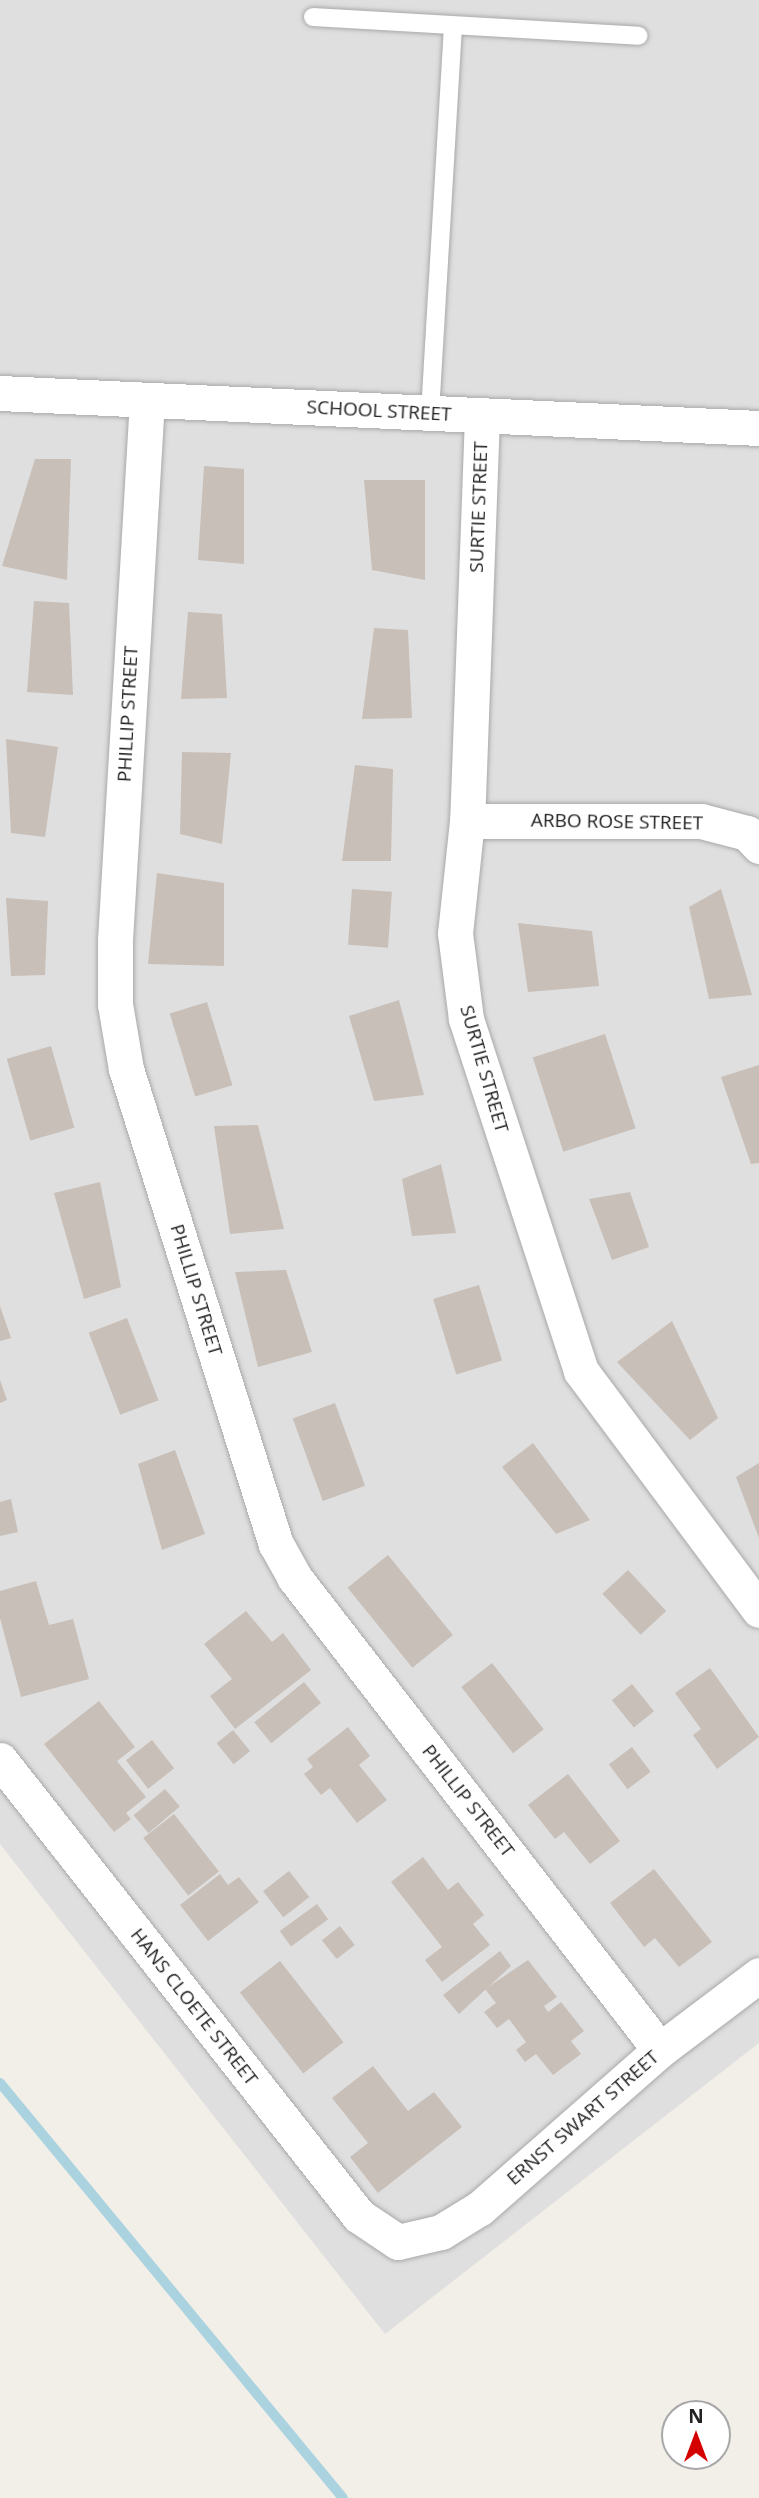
<!DOCTYPE html>
<html>
<head>
<meta charset="utf-8">
<style>
	body { margin:0 }
	#map { position:relative; width:759px; height:2498px; overflow:hidden; background:#f2efe9; font-family:"Open Sans",sans-serif }
	div>[style] { position:absolute }
	.residential>* { inset:0; background:#e0dfdf }
	.stream>* { height:10px; margin:-5px; padding:0 5px; transform-origin:5px; border-radius:5px; background:#aad3df }
	.building>* { inset:0; background:#c7bfb8; transform-origin:0 0 }
	.roads { filter:drop-shadow(0 0 2px #a9a9a9) drop-shadow(0 0 2px #a9a9a9) }
	.service>* { height:18px; margin:-9px; padding:0 9px; transform-origin:9px; border-radius:9px; background:#fff }
	.minor>* { height:35px; margin:-17.5px; padding:0 17.5px; transform-origin:17.5px; border-radius:17.5px; background:#fff }
	span { translate:-50% -50%; white-space:nowrap; text-align:center; line-height:1.15; -webkit-text-stroke:7px #fff; paint-order:stroke }
	.street-label { font-size:19px; color:#222 }
	.north { position:absolute; left:661px; top:2400px; width:70px; height:70px; box-sizing:border-box; background:#fff; border:2px solid #a7a7a7; border-radius:50%; rotate:0deg; font-size:19px; font-weight:700; line-height:28px; text-align:center; color:#222 }
	.north::after { content:''; display:block; margin:auto; width:24px; height:32px; background:#d40000; clip-path:polygon(50% 0,100% 100%,50% 72%,0 100%) }
</style>
</head>
<body>
<div id="map">
	<div class="residential">
		<div style="clip-path:polygon(0 0,759px 0,759px 2043px,385px 2334px,0 1844px)"></div>
	</div>
	<div class="stream">
		<div style="left:0;top:2083px;width:538px;rotate:50.43deg"></div>
	</div>
	<div class="building">
		<div style="clip-path:polygon(35px 459px,71px 459px,67px 580px,2px 566px)"></div>
		<div style="clip-path:polygon(204px 466px,244px 469px,244px 564px,198px 560px)"></div>
		<div style="clip-path:polygon(364px 480px,425px 480px,425px 580px,372px 570px)"></div>
		<div style="clip-path:polygon(34px 601px,69px 603px,73px 695px,27px 692px)"></div>
		<div style="clip-path:polygon(188px 612px,222px 614px,227px 698px,181px 699px)"></div>
		<div style="clip-path:polygon(374px 628px,408px 630px,412px 718px,362px 719px)"></div>
		<div style="clip-path:polygon(6px 739px,58px 747px,45px 837px,11px 833px)"></div>
		<div style="clip-path:polygon(182px 752px,231px 753px,222px 844px,180px 834px)"></div>
		<div style="clip-path:polygon(355px 765px,393px 769px,391px 861px,342px 861px)"></div>
		<div style="clip-path:polygon(157px 873px,224px 883px,224px 966px,148px 964px)"></div>
		<div style="left:352px;top:889px;width:40px;height:56px;rotate:4deg"></div>
		<div style="clip-path:polygon(721px 889px,752px 995px,709px 999px,689px 907px)"></div>
		<div style="clip-path:polygon(6px 898px,48px 901px,45px 975px,11px 976px)"></div>
		<div style="clip-path:polygon(518px 923px,592px 931px,599px 986px,528px 992px)"></div>
		<div style="clip-path:polygon(399px 1000px,424px 1095px,374px 1101px,349px 1016px)"></div>
		<div style="left:207px;top:1002px;width:87px;height:39px;rotate:73deg"></div>
		<div style="left:605px;top:1034px;width:99px;height:76px;rotate:72deg"></div>
		<div style="left:51px;top:1046px;width:85px;height:46px;rotate:74deg"></div>
		<div style="clip-path:polygon(759px 1065px,759px 1163px,751px 1164px,721px 1077px)"></div>
		<div style="clip-path:polygon(258px 1125px,284px 1229px,230px 1234px,214px 1126px)"></div>
		<div style="clip-path:polygon(441px 1164px,456px 1233px,412px 1236px,402px 1179px)"></div>
		<div style="clip-path:polygon(100px 1182px,121px 1287px,84px 1299px,54px 1193px)"></div>
		<div style="clip-path:polygon(630px 1192px,649px 1247px,612px 1260px,589px 1199px)"></div>
		<div style="clip-path:polygon(286px 1270px,312px 1352px,258px 1367px,235px 1272px)"></div>
		<div style="left:479px;top:1285px;width:79px;height:48px;rotate:73deg"></div>
		<div style="clip-path:polygon(0 1306px,11px 1338px,0 1341px)"></div>
		<div style="left:127px;top:1318px;width:88px;height:41px;rotate:69deg"></div>
		<div style="clip-path:polygon(672px 1321px,718px 1418px,690px 1440px,617px 1362px)"></div>
		<div style="clip-path:polygon(0 1380px,7px 1400px,0 1403px)"></div>
		<div style="left:335px;top:1403px;width:88px;height:45px;rotate:70deg"></div>
		<div style="clip-path:polygon(533px 1443px,590px 1520px,556px 1534px,502px 1467px)"></div>
		<div style="clip-path:polygon(175px 1450px,205px 1534px,162px 1550px,138px 1464px)"></div>
		<div style="clip-path:polygon(759px 1463px,759px 1538px,736px 1477px)"></div>
		<div style="clip-path:polygon(11px 1499px,18px 1532px,0 1536px,0 1502px)"></div>
		<div style="left:388px;top:1555px;width:103px;height:52px;rotate:51deg"></div>
		<div style="left:628px;top:1570px;width:56px;height:35px;rotate:47deg"></div>
		<div style="clip-path:polygon(36px 1581px,49px 1625px,73px 1619px,89px 1679px,21px 1697px,0 1618px,0 1591px)"></div>
		<div style="clip-path:polygon(246px 1611px,272px 1642px,283px 1633px,311px 1670px,235px 1729px,210px 1696px,232px 1679px,204px 1644px)"></div>
		<div style="left:492px;top:1663px;width:84px;height:39px;rotate:52deg"></div>
		<div style="clip-path:polygon(710px 1668px,759px 1737px,717px 1769px,693px 1735px,701px 1729px,675px 1693px)"></div>
		<div style="left:304px;top:1682px;width:27px;height:64px;rotate:51deg"></div>
		<div style="left:632px;top:1684px;width:35px;height:26px;rotate:51deg"></div>
		<div style="clip-path:polygon(99px 1701px,135px 1747px,117px 1761px,146px 1797px,126px 1813px,131px 1819px,114px 1832px,44px 1744px)"></div>
		<div style="clip-path:polygon(348px 1727px,370px 1756px,359px 1765px,387px 1800px,357px 1823px,330px 1788px,321px 1795px,304px 1774px,313px 1767px,307px 1759px)"></div>
		<div style="left:233px;top:1730px;width:27px;height:21px;rotate:51deg"></div>
		<div style="left:152px;top:1740px;width:36px;height:33px;rotate:52deg"></div>
		<div style="left:632px;top:1747px;width:31px;height:29px;rotate:53deg"></div>
		<div style="clip-path:polygon(568px 1774px,620px 1841px,590px 1864px,564px 1832px,555px 1839px,528px 1805px)"></div>
		<div style="left:165px;top:1789px;width:23px;height:41px;rotate:50deg"></div>
		<div style="left:174px;top:1814px;width:73px;height:39px;rotate:52deg"></div>
		<div style="clip-path:polygon(423px 1857px,448px 1890px,458px 1882px,484px 1915px,473px 1924px,490px 1945px,442px 1982px,425px 1960px,442px 1947px,391px 1882px)"></div>
		<div style="clip-path:polygon(654px 1869px,712px 1942px,679px 1967px,655px 1938px,644px 1947px,610px 1903px)"></div>
		<div style="left:289px;top:1871px;width:33px;height:33px;rotate:52deg"></div>
		<div style="clip-path:polygon(220px 1874px,228px 1885px,239px 1877px,259px 1902px,208px 1941px,180px 1905px)"></div>
		<div style="left:317px;top:1904px;width:19px;height:46px;rotate:54deg"></div>
		<div style="left:340px;top:1926px;width:24px;height:23px;rotate:52deg"></div>
		<div style="clip-path:polygon(500px 1951px,511px 1966px,459px 2014px,443px 1995px)"></div>
		<div style="clip-path:polygon(528px 1960px,557px 1997px,544px 2006px,548px 2012px,561px 2002px,584px 2031px,571px 2041px,581px 2054px,553px 2075px,536px 2054px,525px 2062px,516px 2050px,526px 2042px,509px 2019px,497px 2028px,484px 2012px,496px 2003px,485px 1989px)"></div>
		<div style="left:280px;top:1961px;width:103px;height:51px;rotate:52deg"></div>
		<div style="clip-path:polygon(373px 2066px,408px 2111px,434px 2092px,462px 2127px,378px 2193px,350px 2157px,368px 2143px,332px 2098px)"></div>
	</div>
	<div class="roads">
		<div class="service">
			<div style="left:313px;top:17px;width:326px;rotate:3.3deg"></div>
			<div style="left:430px;top:413px;width:386px;rotate:-86.6deg"></div>
		</div>
		<div class="minor">
			<div style="left:0;top:393px;width:760px;rotate:2.64deg"></div>
			<div style="left:147px;top:400px;width:541px;rotate:93.39deg"></div>
			<div style="left:115px;top:940px;width:64px;rotate:90deg"></div>
			<div style="left:115px;top:1004px;width:66px;rotate:80.4deg"></div>
			<div style="left:126px;top:1069px;width:498px;rotate:72.5deg"></div>
			<div style="left:276px;top:1544px;width:38px;rotate:61deg"></div>
			<div style="left:294px;top:1577px;width:598px;rotate:52.27deg"></div>
			<div style="left:482px;top:416px;width:405px;rotate:92.1deg"></div>
			<div style="left:467px;top:821px;width:113px;rotate:96.1deg"></div>
			<div style="left:455px;top:933px;width:87px;rotate:82.7deg"></div>
			<div style="left:466px;top:1019px;width:370px;rotate:71.9deg"></div>
			<div style="left:581px;top:1371px;width:298px;rotate:53.3deg"></div>
			<div style="left:467px;top:821px;width:234px"></div>
			<div style="left:701px;top:821px;width:48px;rotate:14.6deg"></div>
			<div style="left:747px;top:833px;width:18px;rotate:47deg"></div>
			<div style="left:0;top:1760px;width:580px;rotate:51.79deg"></div>
			<div style="left:359px;top:2216px;width:47px;rotate:33.7deg"></div>
			<div style="left:398px;top:2242px;width:44px;rotate:-13.1deg"></div>
			<div style="left:441px;top:2232px;width:46px;rotate:-31.6deg"></div>
			<div style="left:480px;top:2208px;width:240px;rotate:-41.3deg"></div>
			<div style="left:660px;top:2050px;width:124px;rotate:-37.1deg"></div>
		</div>
	</div>
	<div class="street-label">
		<span style="left:379px;top:411px;rotate:3deg">SCHOOL STREET</span>
		<span style="left:479px;top:507px;rotate:-88deg">SURTIE STREET</span>
		<span style="left:128px;top:714px;rotate:-87deg">PHILLIP STREET</span>
		<span style="left:617px;top:822px;rotate:1deg">ARBO ROSE STREET</span>
		<span style="left:484px;top:1069px;rotate:74deg">SURTIE STREET</span>
		<span style="left:196px;top:1290px;rotate:73deg">PHILLIP STREET</span>
		<span style="left:468px;top:1801px;rotate:52deg">PHILLIP STREET</span>
		<span style="left:194px;top:2007px;rotate:52deg">HANS CLOETE STREET</span>
		<span style="left:583px;top:2118px;rotate:-41deg">ERNST SWART STREET</span>
	</div>
	<div class="north">N</div>
</div>
</body>
</html>
